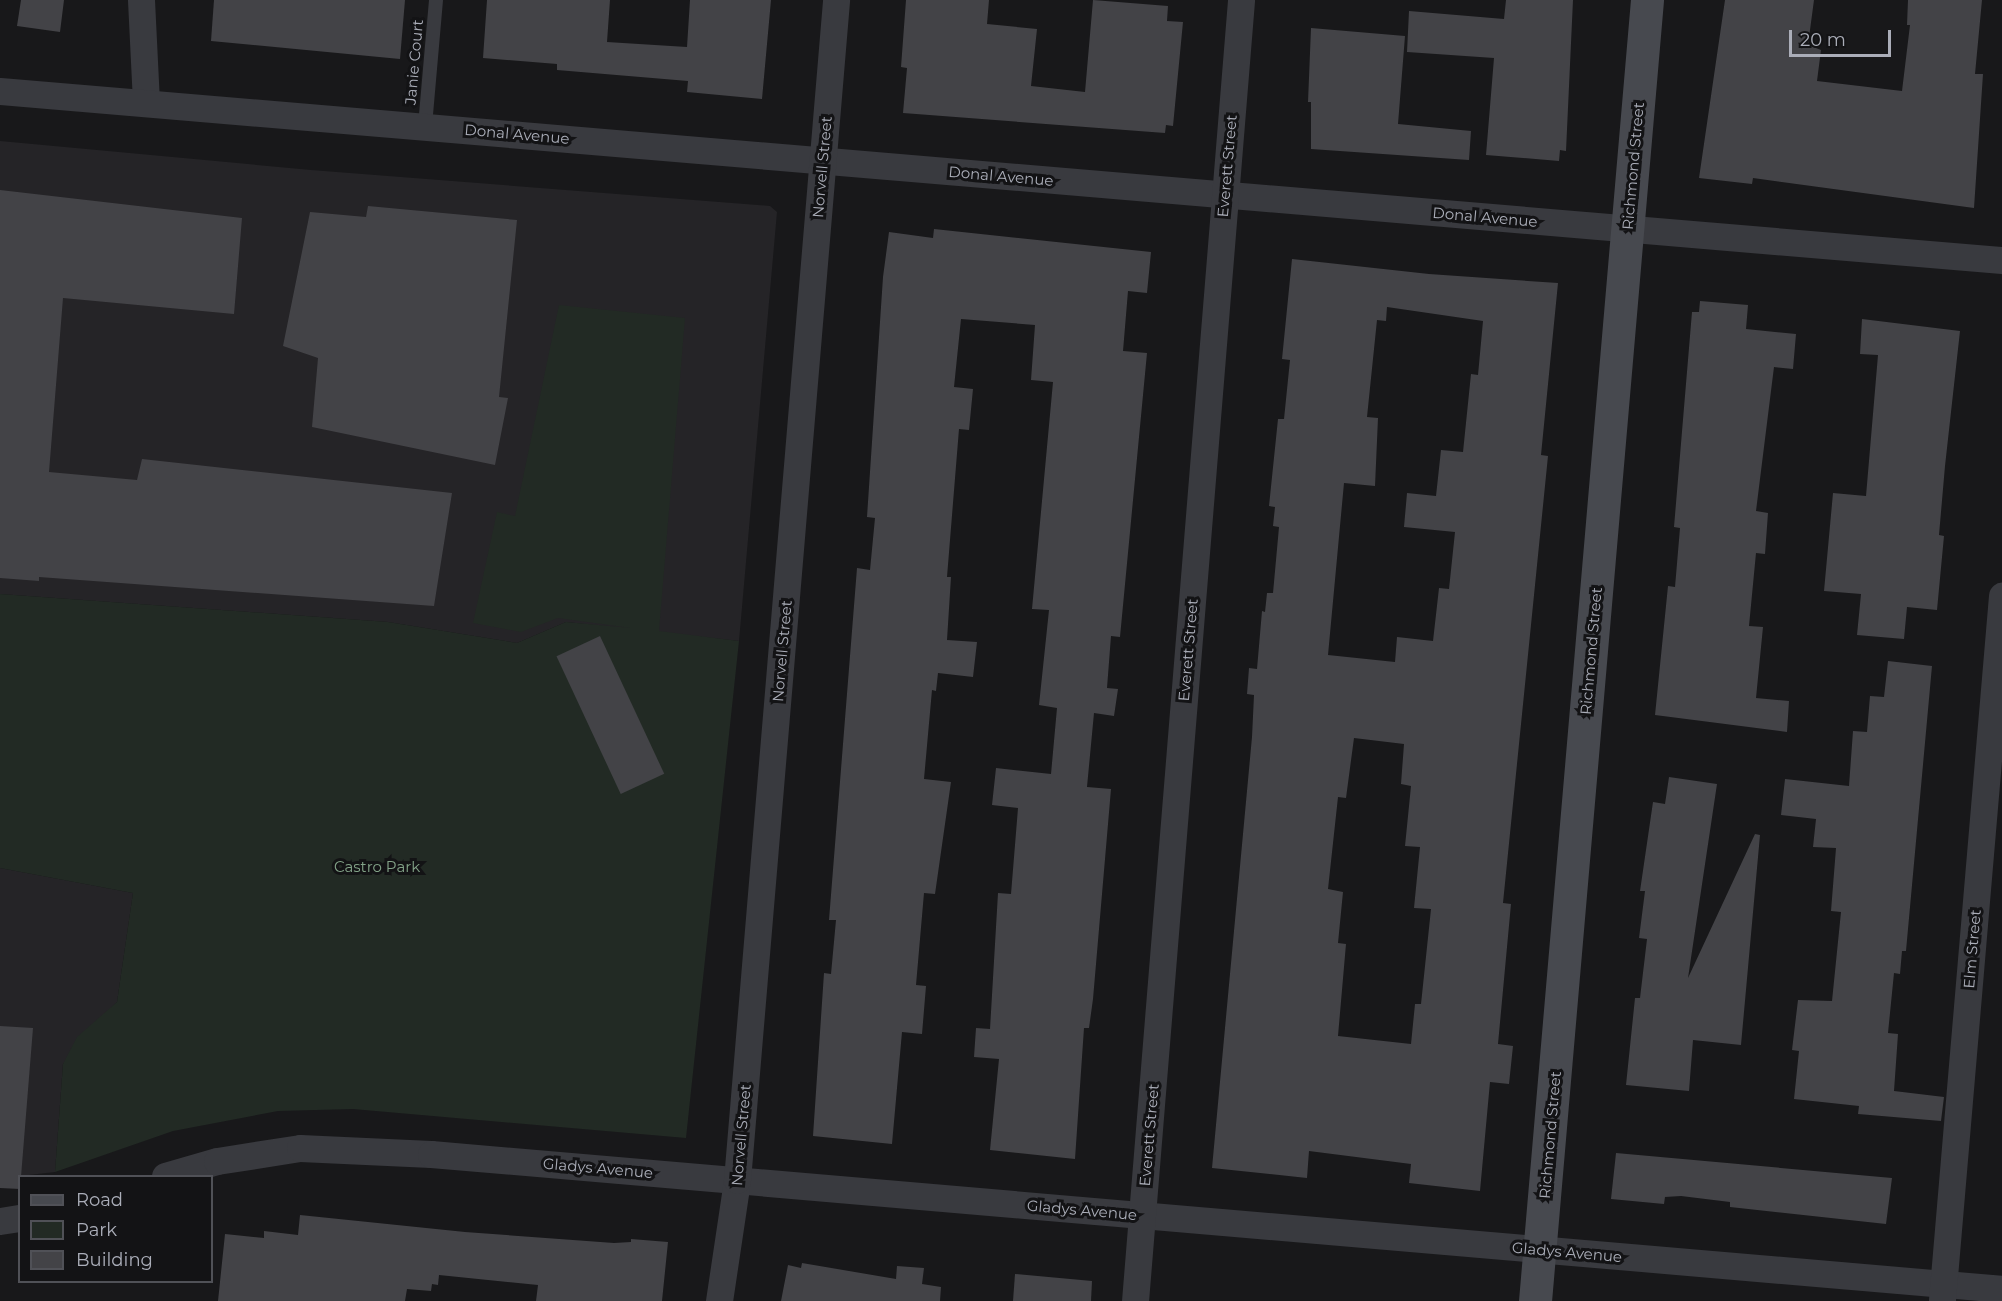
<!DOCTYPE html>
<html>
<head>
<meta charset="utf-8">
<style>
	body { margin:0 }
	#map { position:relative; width:2002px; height:1301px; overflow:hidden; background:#18181a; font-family:Montserrat,sans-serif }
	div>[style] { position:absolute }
	.built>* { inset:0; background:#252427 }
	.green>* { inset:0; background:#222a24 }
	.building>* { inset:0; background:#434347; transform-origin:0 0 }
	.lane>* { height:14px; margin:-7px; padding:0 7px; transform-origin:7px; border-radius:7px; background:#393a3f }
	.street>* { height:27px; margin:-13.5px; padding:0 13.5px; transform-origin:13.5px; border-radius:13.5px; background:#393a3f }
	.secondary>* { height:33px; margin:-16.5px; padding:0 16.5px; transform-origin:16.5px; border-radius:16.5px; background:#47494f }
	span { translate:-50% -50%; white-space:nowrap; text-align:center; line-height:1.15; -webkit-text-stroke:6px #131315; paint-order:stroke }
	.street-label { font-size:15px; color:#abaeb9 }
	.park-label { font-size:15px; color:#83a388 }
	.legend { position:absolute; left:18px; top:1175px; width:195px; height:108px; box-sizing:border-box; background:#131315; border:2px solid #505157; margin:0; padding:8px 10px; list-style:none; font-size:18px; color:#abaeb9 }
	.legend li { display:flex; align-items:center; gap:12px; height:30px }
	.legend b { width:30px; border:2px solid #505157 }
	.scale { position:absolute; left:1789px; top:30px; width:102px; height:27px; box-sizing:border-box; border:3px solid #abaeb9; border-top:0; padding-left:8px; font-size:18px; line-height:21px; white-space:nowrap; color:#abaeb9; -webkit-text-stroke:4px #131315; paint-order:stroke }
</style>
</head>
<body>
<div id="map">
	<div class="built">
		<div style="clip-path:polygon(0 141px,311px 170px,770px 206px,777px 212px,739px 641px,566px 622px,517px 643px,388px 622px,0 594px)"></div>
		<div style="clip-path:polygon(0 868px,133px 893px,117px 1002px,63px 1064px,55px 1172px,20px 1176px,0 1185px)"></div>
	</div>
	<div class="green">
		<div style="clip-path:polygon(559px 305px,685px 318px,659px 631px,739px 641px,686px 1138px,353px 1109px,278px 1111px,173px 1131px,55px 1172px,63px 1064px,77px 1037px,117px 1002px,133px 893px,0 868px,0 594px,388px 622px,517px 643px,566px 622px,631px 628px,558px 618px,521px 632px,473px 623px,497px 512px,515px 516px)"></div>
	</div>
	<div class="building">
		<div style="clip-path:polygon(21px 0,64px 0,60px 32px,17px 26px)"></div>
		<div style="clip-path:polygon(214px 0,405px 0,400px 59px,211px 41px)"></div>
		<div style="clip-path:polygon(487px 0,610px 0,607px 42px,687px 47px,690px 0,771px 0,762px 99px,687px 92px,688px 81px,557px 70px,557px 64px,483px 58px)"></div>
		<div style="clip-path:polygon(906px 0,989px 0,987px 24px,1037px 29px,1031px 86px,1085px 92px,1093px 0,1168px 6px,1167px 21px,1183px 22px,1173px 126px,1166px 125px,1165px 133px,903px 113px,907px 68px,901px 67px)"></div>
		<div style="clip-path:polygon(1506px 0,1573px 0,1566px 151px,1560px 150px,1559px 161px,1486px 155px,1494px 58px,1407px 52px,1409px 11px,1504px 19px)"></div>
		<div style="clip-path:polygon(1725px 0,1814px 0,1808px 45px,1821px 50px,1817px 81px,1902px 91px,1910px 25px,1907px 25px,1908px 0,1982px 0,1975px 74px,1983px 74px,1974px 208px,1753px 178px,1752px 184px,1699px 178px)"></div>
		<div style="clip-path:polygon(1311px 28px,1405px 36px,1398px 124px,1471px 131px,1469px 160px,1311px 149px,1311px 102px,1308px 102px)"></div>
		<div style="clip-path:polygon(0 190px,242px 218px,234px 314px,63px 298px,49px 472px,137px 480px,142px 459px,452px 493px,434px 606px,39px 577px,39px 581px,0 578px)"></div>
		<div style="clip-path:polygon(368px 206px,517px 220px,499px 397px,508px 398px,495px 465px,312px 427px,318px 358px,283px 346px,310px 212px,366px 217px)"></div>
		<div style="clip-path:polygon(934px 229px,1151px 252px,1147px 293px,1128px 291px,1123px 351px,1147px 353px,1120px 637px,1111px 636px,1107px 688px,1118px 689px,1114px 716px,1094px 713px,1087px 787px,1111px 789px,1093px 999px,1089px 1028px,1084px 1028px,1075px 1159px,990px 1150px,999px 1059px,974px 1057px,976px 1028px,990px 1029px,998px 893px,1011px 894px,1018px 808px,992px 805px,996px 768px,1051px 774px,1057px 708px,1039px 705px,1049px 610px,1032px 609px,1053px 382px,1031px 380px,1035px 325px,961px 319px,954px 387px,973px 389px,969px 430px,959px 429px,947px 577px,951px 577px,947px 640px,977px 642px,973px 677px,938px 673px,936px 691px,932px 690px,924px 779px,951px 782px,935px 894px,924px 893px,916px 985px,926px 986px,922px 1034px,902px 1032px,892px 1144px,813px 1136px,824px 973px,831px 974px,836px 920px,829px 920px,857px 568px,870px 570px,875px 518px,867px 517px,883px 277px,889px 232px,933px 238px)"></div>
		<div style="clip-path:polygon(evenodd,1292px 259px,1429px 274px,1558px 283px,1541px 455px,1548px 456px,1503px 903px,1511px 904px,1498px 1044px,1513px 1046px,1509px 1084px,1490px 1082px,1480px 1191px,1409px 1183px,1411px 1164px,1309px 1151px,1307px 1178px,1212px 1168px,1252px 737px,1254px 695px,1247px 694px,1249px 668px,1257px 669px,1262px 611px,1265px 612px,1267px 593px,1273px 593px,1279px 527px,1273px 526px,1275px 507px,1269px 506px,1278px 419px,1284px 419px,1290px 360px,1282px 359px,1292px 259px,1387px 307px,1483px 321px,1478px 375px,1471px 374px,1463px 452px,1441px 450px,1436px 496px,1407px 493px,1404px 527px,1455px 532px,1449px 589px,1439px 588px,1433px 641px,1397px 637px,1395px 662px,1328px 655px,1344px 483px,1375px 486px,1378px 418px,1367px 417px,1377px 320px,1386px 321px,1387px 307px,1292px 259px,1354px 738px,1404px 744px,1401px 784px,1411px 786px,1405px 846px,1420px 847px,1414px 908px,1431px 909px,1421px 1004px,1415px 1004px,1411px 1044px,1338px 1036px,1346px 944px,1338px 943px,1343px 892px,1328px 889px,1338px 797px,1346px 798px,1354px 738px)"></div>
		<div style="clip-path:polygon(1700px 301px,1748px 305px,1746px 329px,1796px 334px,1793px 369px,1774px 367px,1756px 511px,1768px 513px,1765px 554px,1756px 553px,1749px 626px,1763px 627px,1756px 698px,1789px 701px,1787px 732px,1655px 715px,1668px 586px,1675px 587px,1680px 528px,1674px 527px,1692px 312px,1699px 312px)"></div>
		<div style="clip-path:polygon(1862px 319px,1960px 331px,1945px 466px,1939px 535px,1944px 536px,1937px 610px,1907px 607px,1904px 639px,1857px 635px,1861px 594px,1824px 591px,1833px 493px,1866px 496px,1878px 355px,1860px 354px)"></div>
		<div style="left:600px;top:636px;width:152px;height:48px;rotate:65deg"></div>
		<div style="clip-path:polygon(1888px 661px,1932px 666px,1906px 951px,1902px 951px,1900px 974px,1894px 973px,1888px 1033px,1898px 1034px,1894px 1091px,1944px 1097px,1941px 1121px,1858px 1114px,1859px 1106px,1794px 1099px,1799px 1051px,1792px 1050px,1798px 1000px,1832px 1001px,1841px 912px,1831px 911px,1836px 848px,1813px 847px,1816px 819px,1781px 815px,1785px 779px,1849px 786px,1853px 731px,1867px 732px,1870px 696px,1884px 697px)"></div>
		<div style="clip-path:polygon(1669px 777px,1717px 784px,1688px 978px,1755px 834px,1760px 835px,1741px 1045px,1693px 1040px,1689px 1091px,1626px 1085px,1635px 998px,1640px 998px,1647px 939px,1639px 938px,1645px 891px,1640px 891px,1653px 802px,1665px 804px)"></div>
		<div style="clip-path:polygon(0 1026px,33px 1028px,20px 1189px,0 1188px)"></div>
		<div style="clip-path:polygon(1616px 1153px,1892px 1178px,1886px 1224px,1730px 1207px,1730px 1202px,1681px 1196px,1665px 1197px,1664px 1204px,1611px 1199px)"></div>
		<div style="clip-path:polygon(300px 1215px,465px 1232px,614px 1243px,631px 1242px,631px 1239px,668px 1242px,662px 1301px,536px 1301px,538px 1285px,439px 1275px,438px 1285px,432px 1284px,431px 1291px,407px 1289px,405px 1301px,218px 1301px,225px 1234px,264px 1238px,264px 1231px,298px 1235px)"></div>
		<div style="clip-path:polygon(802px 1263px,896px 1279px,897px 1266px,924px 1268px,922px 1284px,941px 1287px,940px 1301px,781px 1301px,788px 1265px,801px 1268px)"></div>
		<div style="clip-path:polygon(1015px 1274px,1092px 1281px,1091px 1301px,1013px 1301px)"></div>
	</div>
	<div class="lane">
		<div style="left:425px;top:126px;width:126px;rotate:-85deg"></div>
	</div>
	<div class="street">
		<div style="left:141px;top:0;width:103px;rotate:87.2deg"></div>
		<div style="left:0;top:91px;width:2009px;rotate:4.83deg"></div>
		<div style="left:165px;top:1176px;width:54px;rotate:-16.1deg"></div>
		<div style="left:217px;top:1161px;width:84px;rotate:-8.9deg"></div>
		<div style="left:300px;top:1148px;width:131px;rotate:2.6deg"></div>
		<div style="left:431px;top:1154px;width:1577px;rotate:4.91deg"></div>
		<div style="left:0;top:1221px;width:20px;rotate:-9deg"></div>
		<div style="left:1942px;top:1300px;width:707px;rotate:-85.13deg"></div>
		<div style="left:719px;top:1301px;width:122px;rotate:-81.5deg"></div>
		<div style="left:737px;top:1180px;width:1184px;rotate:-85.2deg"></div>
		<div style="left:1135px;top:1301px;width:1305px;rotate:-85.34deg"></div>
	</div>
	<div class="secondary">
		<div style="left:1535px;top:1301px;width:1306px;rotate:-85.08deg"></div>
	</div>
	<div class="street-label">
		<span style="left:414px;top:62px;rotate:-85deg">Janie Court</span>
		<span style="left:517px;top:134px;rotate:5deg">Donal Avenue</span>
		<span style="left:1227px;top:166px;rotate:-85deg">Everett Street</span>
		<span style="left:1633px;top:166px;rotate:-85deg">Richmond Street</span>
		<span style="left:822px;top:167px;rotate:-85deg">Norvell Street</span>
		<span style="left:1001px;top:176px;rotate:5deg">Donal Avenue</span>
		<span style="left:1485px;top:217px;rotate:5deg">Donal Avenue</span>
		<span style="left:1188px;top:650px;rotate:-85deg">Everett Street</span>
		<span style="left:782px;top:651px;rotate:-85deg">Norvell Street</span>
		<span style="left:1591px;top:651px;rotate:-85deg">Richmond Street</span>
		<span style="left:1972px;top:949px;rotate:-85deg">Elm Street</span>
		<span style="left:741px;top:1135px;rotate:-85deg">Norvell Street</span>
		<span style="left:1149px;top:1135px;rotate:-85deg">Everett Street</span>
		<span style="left:1550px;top:1135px;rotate:-85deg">Richmond Street</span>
		<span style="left:598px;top:1168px;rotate:5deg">Gladys Avenue</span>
		<span style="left:1082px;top:1210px;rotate:5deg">Gladys Avenue</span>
		<span style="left:1567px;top:1252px;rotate:5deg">Gladys Avenue</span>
	</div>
	<div class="park-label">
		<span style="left:377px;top:867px">Castro Park</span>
	</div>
	<ul class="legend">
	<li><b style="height:8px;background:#47494f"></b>Road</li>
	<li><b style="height:16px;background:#222a24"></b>Park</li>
	<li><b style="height:16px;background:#434347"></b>Building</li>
	</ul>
	<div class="scale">20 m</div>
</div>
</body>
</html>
